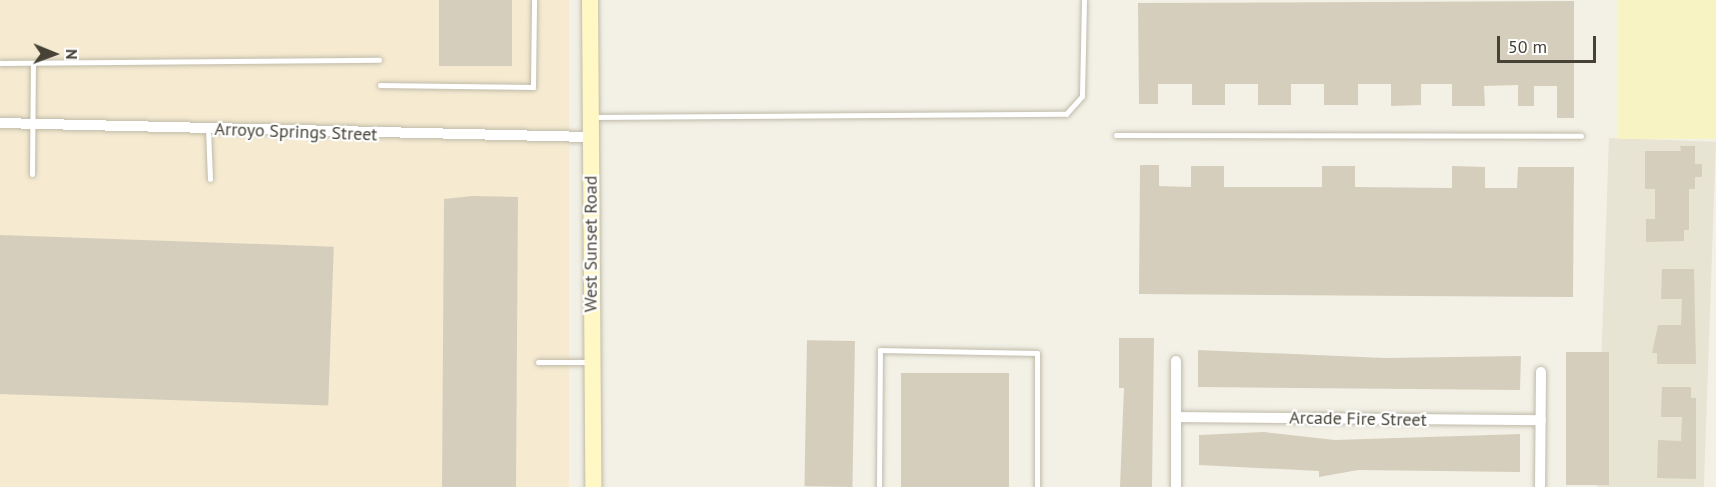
<!DOCTYPE html>
<html>
<head>
<meta charset="utf-8">
<style>
	body { margin:0 }
	#map { position:relative; width:1716px; height:487px; overflow:hidden; background:#f3f1e6; font-family:"PT Sans",sans-serif }
	div>[style] { position:absolute }
	.residential>* { inset:0; background:#e7e4d4; transform-origin:0 0 }
	.commercial>* { inset:0; background:#f6ebd1; transform-origin:0 0 }
	.sand>* { inset:0; background:#f8f3c2; transform-origin:0 0 }
	.building>* { inset:0; background:#d5cebc; transform-origin:0 0 }
	.roads { filter:drop-shadow(0 0 2px #bfbaa9) drop-shadow(0 0 2px #bfbaa9) }
	.lane>* { height:5px; margin:-2.5px; padding:0 2.5px; transform-origin:2.5px; border-radius:2.5px; background:#fff }
	.street>* { height:10px; margin:-5px; padding:0 5px; transform-origin:5px; border-radius:5px; background:#fff }
	.secondary>* { height:16px; margin:-8px; padding:0 8px; transform-origin:8px; border-radius:8px; background:#fff8c5 }
	span { translate:-50% -50%; white-space:nowrap; text-align:center; line-height:1.15; -webkit-text-stroke:4.5px #fff; paint-order:stroke }
	.street-label { font-size:18px; color:#464236 }
	.north { position:absolute; left:24px; top:24px; width:60px; height:60px; -webkit-text-stroke:4px #fff; paint-order:stroke; rotate:91deg; font-size:16px; font-weight:700; line-height:24px; text-align:center; color:#464236 }
	.north::after { content:''; display:block; margin:auto; width:21px; height:27px; background:#464236; clip-path:polygon(50% 0,100% 100%,50% 72%,0 100%) }
	.scale { position:absolute; left:1497px; top:36px; width:99px; height:27px; box-sizing:border-box; border:3px solid #464236; border-top:0; padding-left:8px; font-size:18px; line-height:21px; white-space:nowrap; color:#464236; -webkit-text-stroke:4px #fff; paint-order:stroke }
</style>
</head>
<body>
<div id="map">
	<div class="residential">
		<div style="left:1609px;top:138px;width:107px;height:349px;rotate:2deg"></div>
	</div>
	<div class="commercial">
		<div style="left:0;top:0;width:569px;height:487px"></div>
	</div>
	<div class="sand">
		<div style="left:1618px;top:0;width:98px;height:139px"></div>
	</div>
	<div class="building">
		<div style="left:439px;top:0;width:73px;height:66px"></div>
		<div style="clip-path:polygon(1574px 1px,1574px 118px,1557px 118px,1557px 86px,1534px 86px,1534px 106px,1518px 106px,1518px 85px,1484px 86px,1485px 106px,1452px 106px,1452px 84px,1421px 84px,1421px 105px,1391px 106px,1391px 84px,1358px 84px,1358px 105px,1324px 105px,1324px 84px,1291px 84px,1291px 105px,1258px 105px,1258px 84px,1225px 84px,1225px 105px,1192px 105px,1192px 84px,1158px 84px,1158px 104px,1139px 104px,1138px 3px)"></div>
		<div style="clip-path:polygon(1680px 146px,1695px 146px,1695px 164px,1702px 164px,1702px 177px,1695px 177px,1695px 189px,1689px 189px,1689px 230px,1684px 230px,1684px 241px,1646px 242px,1646px 219px,1655px 219px,1655px 189px,1645px 189px,1645px 151px,1681px 151px)"></div>
		<div style="clip-path:polygon(1140px 165px,1159px 165px,1159px 186px,1191px 187px,1191px 166px,1224px 166px,1224px 187px,1322px 187px,1322px 166px,1355px 166px,1355px 187px,1452px 188px,1452px 166px,1485px 167px,1485px 188px,1517px 188px,1518px 167px,1574px 167px,1573px 297px,1139px 294px)"></div>
		<div style="clip-path:polygon(472px 196px,518px 197px,516px 487px,442px 487px,444px 199px)"></div>
		<div style="left:0;top:235px;width:334px;height:159px;rotate:2deg"></div>
		<div style="clip-path:polygon(1662px 269px,1694px 269px,1696px 364px,1657px 364px,1657px 353px,1652px 353px,1658px 325px,1681px 325px,1682px 299px,1661px 299px)"></div>
		<div style="clip-path:polygon(1119px 338px,1154px 338px,1152px 487px,1120px 487px,1124px 388px,1119px 388px)"></div>
		<div style="left:855px;top:341px;width:146px;height:48px;rotate:91deg"></div>
		<div style="clip-path:polygon(1198px 350px,1385px 358px,1521px 356px,1520px 390px,1198px 387px)"></div>
		<div style="left:1566px;top:352px;width:43px;height:133px"></div>
		<div style="left:901px;top:373px;width:108px;height:114px"></div>
		<div style="clip-path:polygon(1662px 387px,1691px 387px,1691px 398px,1696px 398px,1696px 479px,1657px 478px,1658px 440px,1681px 441px,1682px 417px,1661px 417px)"></div>
		<div style="clip-path:polygon(1264px 432px,1335px 440px,1520px 434px,1520px 472px,1358px 470px,1319px 477px,1319px 471px,1199px 465px,1199px 435px)"></div>
	</div>
	<div class="roads">
		<div class="lane">
			<div style="left:0;top:63px;width:379px;rotate:-0.5deg"></div>
			<div style="left:380px;top:85px;width:153px;rotate:0.7deg"></div>
			<div style="left:533px;top:87px;width:87px;rotate:-89.3deg"></div>
			<div style="left:593px;top:117px;width:473px;rotate:-0.4deg"></div>
			<div style="left:1066px;top:114px;width:24px;rotate:-48deg"></div>
			<div style="left:1082px;top:96px;width:96px;rotate:-88.8deg"></div>
			<div style="left:208px;top:129px;width:50px;rotate:87.7deg"></div>
			<div style="left:1116px;top:135px;width:465px;rotate:0.1deg"></div>
			<div style="left:32px;top:174px;width:111px;rotate:-89.5deg"></div>
			<div style="left:538px;top:362px;width:52px"></div>
			<div style="left:879px;top:487px;width:137px;rotate:-89.6deg"></div>
			<div style="left:880px;top:350px;width:157px;rotate:1.1deg"></div>
			<div style="left:1037px;top:353px;width:134px;rotate:90deg"></div>
		</div>
		<div class="street">
			<div style="left:0;top:123px;width:591px;rotate:1.36deg"></div>
			<div style="left:1176px;top:417px;width:365px;rotate:0.5deg"></div>
			<div style="left:1176px;top:487px;width:126px;rotate:-90deg"></div>
			<div style="left:1540px;top:487px;width:115px;rotate:-89.5deg"></div>
		</div>
		<div class="secondary">
			<div style="left:590px;top:0;width:487px;rotate:89.6deg"></div>
		</div>
	</div>
	<div class="street-label">
		<span style="left:296px;top:132px;rotate:2deg">Arroyo Springs Street</span>
		<span style="left:591px;top:244px;rotate:-90deg">West Sunset Road</span>
		<span style="left:1358px;top:419px;rotate:1deg">Arcade Fire Street</span>
	</div>
	<div class="north">N</div>
	<div class="scale">50 m</div>
</div>
</body>
</html>
